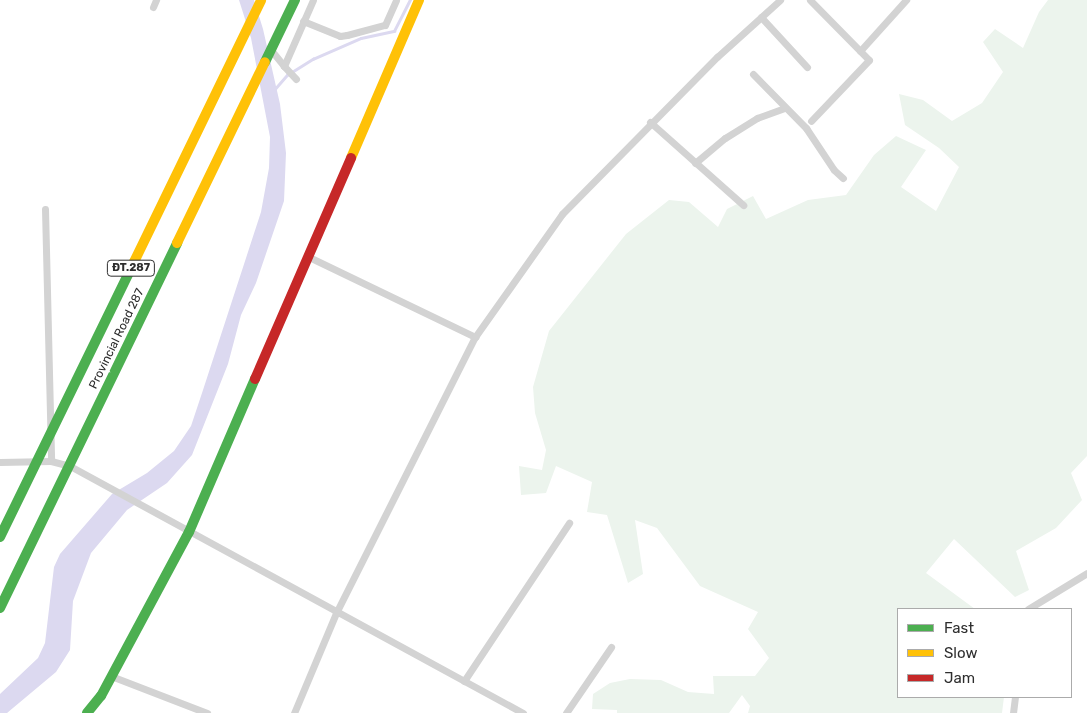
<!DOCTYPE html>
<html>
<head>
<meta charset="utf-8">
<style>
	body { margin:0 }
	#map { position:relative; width:1087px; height:713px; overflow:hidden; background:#fff; font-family:Rubik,sans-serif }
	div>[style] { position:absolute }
	.green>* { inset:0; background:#ecf4ed }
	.water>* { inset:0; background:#dcd9f0 }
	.stream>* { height:2.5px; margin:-1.25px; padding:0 1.25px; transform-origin:1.25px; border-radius:1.25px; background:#dcd9f0 }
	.street>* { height:7px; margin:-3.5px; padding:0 3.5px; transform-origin:3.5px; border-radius:3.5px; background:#d3d3d3 }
	.fast>* { height:10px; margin:-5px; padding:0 5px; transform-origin:5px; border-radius:5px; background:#4caf50 }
	.slow>* { height:10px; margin:-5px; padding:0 5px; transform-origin:5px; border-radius:5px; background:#ffc107 }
	.jam>* { height:10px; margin:-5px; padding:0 5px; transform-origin:5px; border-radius:5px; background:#c62828 }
	span { translate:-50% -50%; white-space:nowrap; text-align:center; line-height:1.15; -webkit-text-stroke:5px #fff; paint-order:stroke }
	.shield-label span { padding:1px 4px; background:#fff; border:1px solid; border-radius:4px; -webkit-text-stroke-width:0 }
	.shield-label { font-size:11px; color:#2e2e2e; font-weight:700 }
	.street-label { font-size:12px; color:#2e2e2e }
	.legend { position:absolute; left:897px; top:608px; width:175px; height:90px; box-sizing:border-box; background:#fff; border:1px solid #ababab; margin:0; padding:6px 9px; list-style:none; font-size:15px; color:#2e2e2e }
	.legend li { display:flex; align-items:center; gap:10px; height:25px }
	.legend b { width:25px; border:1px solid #ababab }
</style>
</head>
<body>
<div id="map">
	<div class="green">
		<div style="clip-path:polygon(1048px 0,1087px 0,1087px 456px,1071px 473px,1082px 500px,1056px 528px,1016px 551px,1029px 590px,1015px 597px,954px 539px,926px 573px,975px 609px,898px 609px,898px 697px,1004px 697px,1002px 713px,748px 713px,750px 706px,742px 695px,729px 713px,617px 713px,617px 710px,592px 709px,593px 694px,610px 683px,630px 679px,661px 680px,688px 692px,714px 694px,713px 676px,755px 676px,769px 658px,748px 629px,758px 612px,700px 586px,657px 528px,635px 520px,643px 574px,628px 583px,607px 515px,587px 512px,592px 482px,556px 466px,546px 493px,521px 495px,519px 466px,542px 470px,546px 450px,535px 413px,533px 387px,549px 331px,626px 234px,669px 200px,689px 202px,718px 227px,727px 209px,753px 196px,766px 219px,808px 200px,846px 195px,874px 155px,896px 136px,926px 150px,901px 187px,936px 211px,959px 167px,939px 148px,905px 125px,899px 94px,923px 100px,952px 121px,982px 103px,1003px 72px,983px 42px,995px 29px,1023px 48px,1039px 12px)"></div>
	</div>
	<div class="water">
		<div style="clip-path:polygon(239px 0,254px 0,263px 29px,280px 104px,286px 153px,284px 201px,256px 283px,241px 315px,228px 364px,192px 455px,167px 483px,127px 510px,91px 553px,73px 601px,70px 650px,56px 672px,7px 713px,0 713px,0 694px,38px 658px,45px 643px,54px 567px,60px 554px,112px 494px,147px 473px,174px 451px,191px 426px,203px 390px,261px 212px,269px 168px,270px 137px,251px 38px)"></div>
	</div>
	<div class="stream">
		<div style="left:273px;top:91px;width:21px;rotate:-49deg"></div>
		<div style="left:287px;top:75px;width:31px;rotate:-32deg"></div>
		<div style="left:313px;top:59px;width:52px;rotate:-23.6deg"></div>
		<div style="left:361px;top:38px;width:34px;rotate:-12deg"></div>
		<div style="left:394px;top:31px;width:35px;rotate:-63deg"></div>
	</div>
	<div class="street">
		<div style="left:810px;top:0;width:84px;rotate:45.5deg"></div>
		<div style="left:869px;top:60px;width:84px;rotate:133.6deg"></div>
		<div style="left:153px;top:7px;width:8px;rotate:-67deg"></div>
		<div style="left:761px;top:17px;width:68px;rotate:47.4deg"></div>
		<div style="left:303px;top:21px;width:40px;rotate:22deg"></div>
		<div style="left:340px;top:36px;width:7px;rotate:-8deg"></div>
		<div style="left:347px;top:35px;width:39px;rotate:-15deg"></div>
		<div style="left:385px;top:25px;width:27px;rotate:-66deg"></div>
		<div style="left:271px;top:50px;width:21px;rotate:51deg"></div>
		<div style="left:860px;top:51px;width:69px;rotate:-48deg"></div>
		<div style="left:753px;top:74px;width:76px;rotate:45.5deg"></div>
		<div style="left:806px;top:128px;width:50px;rotate:56.3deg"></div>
		<div style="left:834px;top:170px;width:12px;rotate:42deg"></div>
		<div style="left:296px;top:79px;width:18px;rotate:-133deg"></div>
		<div style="left:284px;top:66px;width:72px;rotate:-66.3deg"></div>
		<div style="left:650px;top:122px;width:125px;rotate:41.7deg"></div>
		<div style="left:695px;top:163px;width:39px;rotate:-40deg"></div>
		<div style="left:725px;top:138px;width:38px;rotate:-32deg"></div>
		<div style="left:757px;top:118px;width:30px;rotate:-20deg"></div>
		<div style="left:45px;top:209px;width:252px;rotate:88.6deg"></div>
		<div style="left:307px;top:256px;width:187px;rotate:25.7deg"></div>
		<div style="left:0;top:462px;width:51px;rotate:-1.1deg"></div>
		<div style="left:51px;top:461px;width:20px;rotate:15deg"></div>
		<div style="left:70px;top:466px;width:516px;rotate:28.6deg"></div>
		<div style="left:1028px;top:609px;width:69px;rotate:-31.4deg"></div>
		<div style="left:111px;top:676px;width:103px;rotate:21.1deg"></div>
		<div style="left:464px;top:681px;width:190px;rotate:-56.4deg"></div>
		<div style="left:294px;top:713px;width:108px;rotate:-67.2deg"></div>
		<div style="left:336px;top:613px;width:309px;rotate:-63.3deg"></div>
		<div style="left:475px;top:337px;width:151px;rotate:-54.7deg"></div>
		<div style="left:562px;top:214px;width:221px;rotate:-45.4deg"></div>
		<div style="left:717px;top:57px;width:85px;rotate:-42.1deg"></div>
		<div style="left:566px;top:713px;width:80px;rotate:-55.7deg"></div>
		<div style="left:1013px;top:713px;width:16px;rotate:-83deg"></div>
	</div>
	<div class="fast">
		<div style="left:265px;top:62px;width:69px;rotate:-64.2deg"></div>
		<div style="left:0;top:537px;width:306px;rotate:-64deg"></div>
		<div style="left:0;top:608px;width:406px;rotate:-64.1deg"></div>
		<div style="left:87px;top:713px;width:22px;rotate:-51deg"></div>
		<div style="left:101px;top:696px;width:186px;rotate:-61.8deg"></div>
		<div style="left:189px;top:532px;width:167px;rotate:-66.7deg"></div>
	</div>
	<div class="slow">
		<div style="left:351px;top:158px;width:172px;rotate:-66.7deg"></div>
		<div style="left:177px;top:243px;width:201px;rotate:-64.1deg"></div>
		<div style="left:134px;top:262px;width:291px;rotate:-64.1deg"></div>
	</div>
	<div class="jam">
		<div style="left:255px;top:379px;width:241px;rotate:-66.5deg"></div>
	</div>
	<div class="shield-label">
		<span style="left:131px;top:268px">ĐT.287</span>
	</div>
	<div class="street-label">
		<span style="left:117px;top:339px;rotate:-64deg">Provincial Road 287</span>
	</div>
	<ul class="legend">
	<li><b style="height:6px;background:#4caf50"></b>Fast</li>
	<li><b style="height:6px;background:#ffc107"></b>Slow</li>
	<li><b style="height:6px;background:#c62828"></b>Jam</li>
	</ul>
</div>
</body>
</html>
